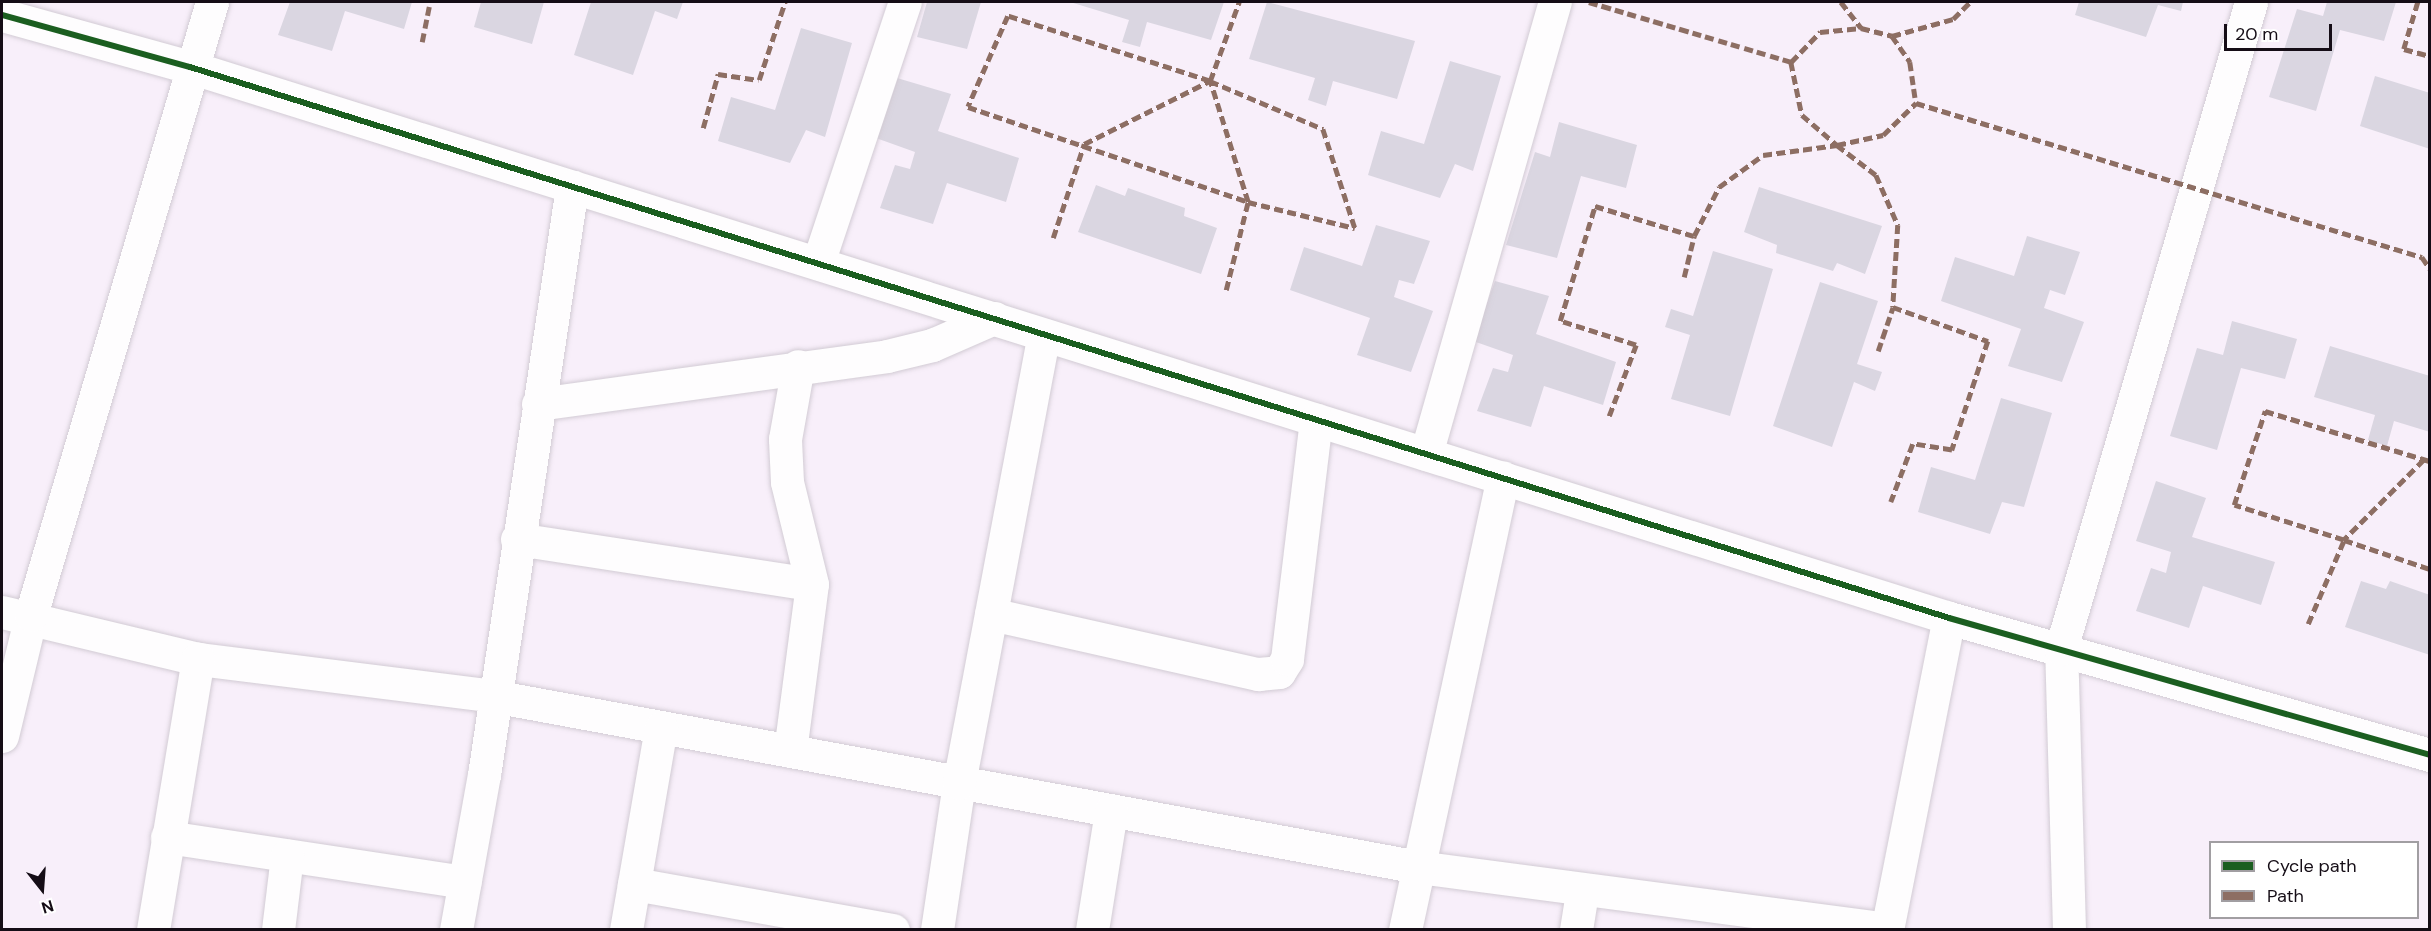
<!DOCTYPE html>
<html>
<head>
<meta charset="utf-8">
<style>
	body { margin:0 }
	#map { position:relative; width:2431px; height:931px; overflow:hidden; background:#f8effa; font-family:"DM Sans",sans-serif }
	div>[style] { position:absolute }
	.building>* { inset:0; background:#dad6e1 }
	.roads { filter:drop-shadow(0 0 2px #d2cbd4) drop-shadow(0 0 2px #d2cbd4) }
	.minor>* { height:33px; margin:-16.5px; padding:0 16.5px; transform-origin:16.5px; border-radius:16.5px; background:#fefdfe }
	.quiet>* { height:4.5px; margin-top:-2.25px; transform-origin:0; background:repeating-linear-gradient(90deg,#8d6e63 0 9px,transparent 0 13.5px) }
	.cycleway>* { height:6px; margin:-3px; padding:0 3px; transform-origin:3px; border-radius:3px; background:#1b5e20 }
	span { translate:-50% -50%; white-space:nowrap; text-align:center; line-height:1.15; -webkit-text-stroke:6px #fff; paint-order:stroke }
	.frame { position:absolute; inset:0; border:3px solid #150d16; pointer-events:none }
	.legend { position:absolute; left:2209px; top:841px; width:210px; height:78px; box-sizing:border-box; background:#fff; border:2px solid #a19ea2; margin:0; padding:8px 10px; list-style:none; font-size:18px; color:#150d16 }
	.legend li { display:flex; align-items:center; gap:12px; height:30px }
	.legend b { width:30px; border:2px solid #a19ea2 }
	.north { position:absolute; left:12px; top:859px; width:60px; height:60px; -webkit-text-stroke:4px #fff; paint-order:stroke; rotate:163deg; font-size:16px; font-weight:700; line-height:24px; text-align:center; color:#150d16 }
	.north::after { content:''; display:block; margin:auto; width:21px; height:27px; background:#150d16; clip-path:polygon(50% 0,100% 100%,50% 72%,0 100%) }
	.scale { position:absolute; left:2224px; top:24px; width:108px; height:27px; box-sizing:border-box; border:3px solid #150d16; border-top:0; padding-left:8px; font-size:18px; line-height:21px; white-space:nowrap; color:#150d16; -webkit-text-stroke:4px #fff; paint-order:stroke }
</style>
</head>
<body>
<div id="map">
	<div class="building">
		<div style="clip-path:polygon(290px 2px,412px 2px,404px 29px,345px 11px,332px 51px,278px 35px)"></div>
		<div style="clip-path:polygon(481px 2px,544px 2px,532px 44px,474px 27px)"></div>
		<div style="clip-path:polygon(591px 2px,683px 2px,677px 19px,655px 11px,633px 75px,574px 55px)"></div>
		<div style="clip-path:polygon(927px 2px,981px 2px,967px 49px,917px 37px)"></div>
		<div style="clip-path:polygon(1070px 2px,1224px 2px,1211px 40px,1147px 22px,1140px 47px,1122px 42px,1129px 20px)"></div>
		<div style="clip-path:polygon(1267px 2px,1415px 41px,1397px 99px,1333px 81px,1326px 106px,1308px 100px,1315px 78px,1249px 59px)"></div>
		<div style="clip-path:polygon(2079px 2px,2183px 2px,2181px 11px,2158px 5px,2146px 37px,2075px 15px)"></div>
		<div style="clip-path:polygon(2327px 2px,2396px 2px,2384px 41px,2340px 30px,2316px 111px,2269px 97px,2297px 9px,2323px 16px)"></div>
		<div style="clip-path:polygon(801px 28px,852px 43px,825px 137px,806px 130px,790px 163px,718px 141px,731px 97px,775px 110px)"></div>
		<div style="clip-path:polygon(1450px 61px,1501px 76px,1473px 171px,1455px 164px,1440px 198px,1368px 175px,1381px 131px,1424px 144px)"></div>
		<div style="clip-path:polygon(2375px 76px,2430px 93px,2430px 149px,2360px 126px)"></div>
		<div style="clip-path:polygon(897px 78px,951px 94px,938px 131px,1019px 158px,1006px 202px,947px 183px,933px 224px,880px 208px,895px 165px,910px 169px,915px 152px,876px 138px)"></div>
		<div style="clip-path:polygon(1559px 122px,1637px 145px,1626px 188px,1581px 176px,1557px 258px,1506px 245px,1535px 152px,1550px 157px)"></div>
		<div style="clip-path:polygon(1096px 185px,1125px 196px,1128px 188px,1185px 208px,1184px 216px,1217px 228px,1201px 274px,1078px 232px)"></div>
		<div style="clip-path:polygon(1759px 187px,1882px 226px,1865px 274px,1837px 263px,1833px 271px,1776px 253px,1777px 245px,1744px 232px)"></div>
		<div style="clip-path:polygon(1376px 225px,1430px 241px,1414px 284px,1399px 280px,1394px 297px,1433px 311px,1411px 372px,1357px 355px,1370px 318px,1290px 290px,1304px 247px,1362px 266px)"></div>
		<div style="clip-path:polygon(2027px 236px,2080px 252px,2065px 295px,2050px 290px,2044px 308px,2084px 322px,2062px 382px,2008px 366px,2021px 329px,1941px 301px,1955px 257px,2014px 276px)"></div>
		<div style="clip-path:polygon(1713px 251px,1773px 269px,1730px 416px,1671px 399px,1690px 335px,1665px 327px,1671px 309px,1693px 316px)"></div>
		<div style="clip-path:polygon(1495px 281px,1549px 296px,1536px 334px,1616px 362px,1603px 405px,1544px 386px,1531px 427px,1477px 411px,1493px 368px,1508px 372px,1513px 355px,1473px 341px)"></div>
		<div style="clip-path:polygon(1820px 282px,1878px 301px,1857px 364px,1882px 372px,1875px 391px,1854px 382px,1832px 447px,1773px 426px)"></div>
		<div style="clip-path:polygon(2232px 321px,2297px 339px,2285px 379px,2241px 368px,2217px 450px,2170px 436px,2197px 348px,2223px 355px)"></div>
		<div style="clip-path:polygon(2330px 346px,2430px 376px,2430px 432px,2394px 421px,2387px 446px,2368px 440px,2375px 415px,2314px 397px)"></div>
		<div style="clip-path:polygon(2001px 398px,2052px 413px,2024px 507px,2002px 502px,1990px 534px,1918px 512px,1931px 467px,1975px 480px)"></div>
		<div style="clip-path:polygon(2156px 481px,2206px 498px,2192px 537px,2275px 562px,2261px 605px,2203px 586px,2189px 628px,2136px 611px,2151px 568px,2166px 573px,2171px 552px,2136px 541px)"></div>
		<div style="clip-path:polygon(2361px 581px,2386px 589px,2390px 581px,2430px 595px,2430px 655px,2345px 627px)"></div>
	</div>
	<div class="roads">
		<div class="minor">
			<div style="left:2px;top:15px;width:195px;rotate:15.5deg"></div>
			<div style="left:190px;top:67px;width:1843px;rotate:17.39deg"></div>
			<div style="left:1949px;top:618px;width:500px;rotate:15.9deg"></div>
			<div style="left:818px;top:263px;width:275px;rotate:-71.6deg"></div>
			<div style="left:538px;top:404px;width:352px;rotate:-7.8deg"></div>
			<div style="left:887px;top:356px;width:46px;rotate:-13.7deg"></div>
			<div style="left:932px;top:345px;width:68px;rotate:-23.5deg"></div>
			<div style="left:1426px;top:454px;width:470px;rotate:-74.1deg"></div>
			<div style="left:517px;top:539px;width:298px;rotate:8.7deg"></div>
			<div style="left:2px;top:612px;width:202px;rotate:13.5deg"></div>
			<div style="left:198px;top:659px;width:297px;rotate:7.1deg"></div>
			<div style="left:493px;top:696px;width:941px;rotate:10.47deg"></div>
			<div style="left:1418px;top:867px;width:473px;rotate:7.5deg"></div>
			<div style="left:991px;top:614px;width:274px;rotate:12.7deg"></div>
			<div style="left:1258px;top:674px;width:21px;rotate:-5deg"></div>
			<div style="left:1279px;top:672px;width:15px;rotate:-58deg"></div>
			<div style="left:1287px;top:659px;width:241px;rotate:-83.1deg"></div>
			<div style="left:2px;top:736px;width:124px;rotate:-76.5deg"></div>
			<div style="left:31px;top:615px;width:639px;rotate:-73.55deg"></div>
			<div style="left:790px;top:751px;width:168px;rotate:-82.5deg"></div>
			<div style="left:812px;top:584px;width:105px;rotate:-103.8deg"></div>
			<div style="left:787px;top:482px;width:43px;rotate:-92.7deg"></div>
			<div style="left:785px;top:439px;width:74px;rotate:-79.9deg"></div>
			<div style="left:167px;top:837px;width:301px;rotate:8.6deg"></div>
			<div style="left:634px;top:884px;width:263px;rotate:10.1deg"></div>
			<div style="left:153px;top:930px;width:275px;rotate:-80.6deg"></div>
			<div style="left:278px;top:930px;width:75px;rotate:-83.1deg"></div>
			<div style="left:456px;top:930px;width:158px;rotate:-79.8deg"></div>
			<div style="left:484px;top:775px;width:595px;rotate:-81.49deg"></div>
			<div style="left:626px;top:930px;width:205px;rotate:-80.2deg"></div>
			<div style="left:937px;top:930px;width:149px;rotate:-81.5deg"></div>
			<div style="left:959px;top:783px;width:456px;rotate:-79.3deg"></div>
			<div style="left:1092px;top:930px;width:121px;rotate:-80.9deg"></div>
			<div style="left:1405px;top:930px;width:463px;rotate:-77.8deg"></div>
			<div style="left:1576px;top:930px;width:38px;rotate:-81deg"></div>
			<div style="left:1887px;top:930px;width:318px;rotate:-78.8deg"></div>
			<div style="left:2069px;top:930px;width:281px;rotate:-91.6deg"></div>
			<div style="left:2061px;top:649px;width:674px;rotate:-73.63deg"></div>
		</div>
	</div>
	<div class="quiet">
		<div style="left:1589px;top:2px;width:211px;rotate:16.5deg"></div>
		<div style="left:1791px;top:62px;width:54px;rotate:78.3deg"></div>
		<div style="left:1802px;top:115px;width:46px;rotate:40.6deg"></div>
		<div style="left:1837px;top:145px;width:47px;rotate:-12.3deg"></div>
		<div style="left:1883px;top:135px;width:46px;rotate:-44.1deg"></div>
		<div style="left:1916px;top:103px;width:529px;rotate:16.93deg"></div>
		<div style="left:2422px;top:257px;width:14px;rotate:56deg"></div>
		<div style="left:1841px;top:2px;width:33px;rotate:52deg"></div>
		<div style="left:2418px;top:2px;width:49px;rotate:106.6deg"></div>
		<div style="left:2404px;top:49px;width:27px;rotate:15deg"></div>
		<div style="left:1892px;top:36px;width:63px;rotate:-15.6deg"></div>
		<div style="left:1953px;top:19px;width:24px;rotate:-45deg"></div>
		<div style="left:422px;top:42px;width:41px;rotate:-78.7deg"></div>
		<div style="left:1791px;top:62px;width:42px;rotate:-46deg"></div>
		<div style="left:1820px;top:32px;width:41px;rotate:-5.6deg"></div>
		<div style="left:1861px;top:28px;width:32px;rotate:14deg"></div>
		<div style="left:1892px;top:36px;width:32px;rotate:55deg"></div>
		<div style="left:1910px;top:62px;width:41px;rotate:81.7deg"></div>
		<div style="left:1210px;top:81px;width:212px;rotate:-162.2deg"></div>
		<div style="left:1008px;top:16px;width:99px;rotate:113.7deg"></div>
		<div style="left:968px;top:107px;width:296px;rotate:18.7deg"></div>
		<div style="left:1248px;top:202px;width:110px;rotate:13.7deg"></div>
		<div style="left:703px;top:128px;width:56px;rotate:-74.5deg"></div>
		<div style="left:718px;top:74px;width:41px;rotate:8.3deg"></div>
		<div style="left:759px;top:80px;width:82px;rotate:-71.6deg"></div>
		<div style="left:1053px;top:238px;width:99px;rotate:-71.7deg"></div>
		<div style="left:1084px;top:144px;width:141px;rotate:-26.6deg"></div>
		<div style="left:1210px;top:81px;width:84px;rotate:-69.8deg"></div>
		<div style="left:1684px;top:277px;width:42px;rotate:-76.3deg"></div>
		<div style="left:1226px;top:290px;width:91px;rotate:-76deg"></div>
		<div style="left:1248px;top:202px;width:127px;rotate:-107.4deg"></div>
		<div style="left:1210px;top:81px;width:123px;rotate:23deg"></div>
		<div style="left:1323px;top:129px;width:104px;rotate:72.1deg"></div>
		<div style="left:1878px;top:351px;width:46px;rotate:-71.2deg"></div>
		<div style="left:1609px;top:416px;width:76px;rotate:-69.2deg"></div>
		<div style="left:1636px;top:345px;width:80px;rotate:-162.5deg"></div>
		<div style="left:1560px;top:321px;width:120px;rotate:-73.1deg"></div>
		<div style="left:1595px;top:206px;width:103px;rotate:16.9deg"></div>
		<div style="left:1694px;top:236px;width:55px;rotate:-63deg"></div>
		<div style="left:1719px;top:187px;width:54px;rotate:-36deg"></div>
		<div style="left:1763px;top:155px;width:75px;rotate:-7.7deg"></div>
		<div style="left:1837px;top:145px;width:49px;rotate:37.6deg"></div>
		<div style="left:1876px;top:175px;width:55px;rotate:66.3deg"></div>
		<div style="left:1898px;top:225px;width:82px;rotate:93.5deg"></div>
		<div style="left:1893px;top:307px;width:101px;rotate:19.7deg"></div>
		<div style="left:1988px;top:341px;width:115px;rotate:108.3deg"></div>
		<div style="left:1952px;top:450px;width:39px;rotate:-171deg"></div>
		<div style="left:1913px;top:444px;width:62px;rotate:110.8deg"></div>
		<div style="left:2424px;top:460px;width:113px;rotate:135deg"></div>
		<div style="left:2344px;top:540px;width:91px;rotate:18.6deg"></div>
		<div style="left:2308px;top:624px;width:91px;rotate:-66.8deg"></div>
		<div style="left:2344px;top:540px;width:115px;rotate:-162.3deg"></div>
		<div style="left:2234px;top:505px;width:99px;rotate:-71.7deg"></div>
		<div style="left:2265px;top:411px;width:172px;rotate:16.9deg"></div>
	</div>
	<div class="cycleway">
		<div style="left:2px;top:15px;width:195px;rotate:15.5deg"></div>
		<div style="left:190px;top:67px;width:1843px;rotate:17.39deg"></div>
		<div style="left:1949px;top:618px;width:500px;rotate:15.9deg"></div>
	</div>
	<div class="frame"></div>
	<ul class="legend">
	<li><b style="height:8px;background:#1b5e20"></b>Cycle path</li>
	<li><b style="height:8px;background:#8d6e63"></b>Path</li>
	</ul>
	<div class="north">N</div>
	<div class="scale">20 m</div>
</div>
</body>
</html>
